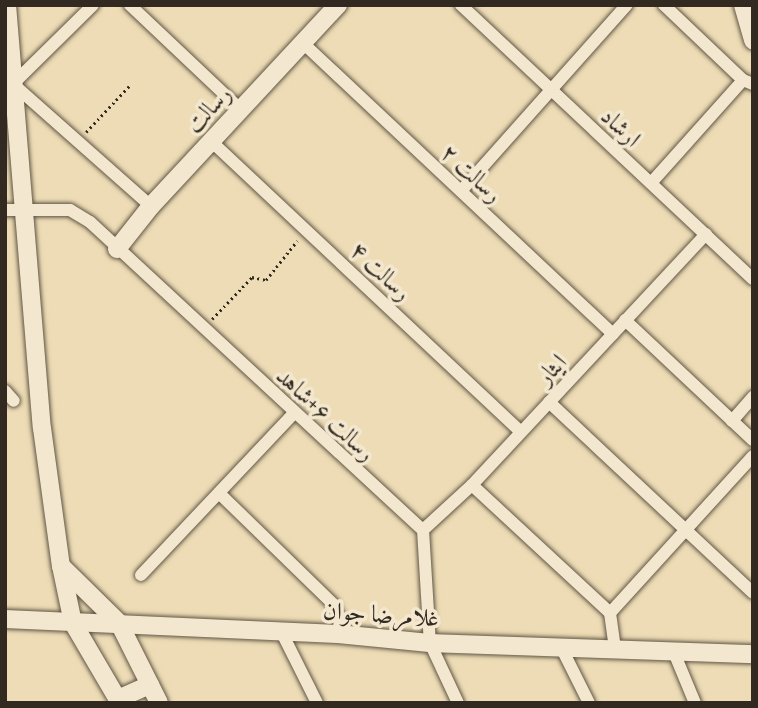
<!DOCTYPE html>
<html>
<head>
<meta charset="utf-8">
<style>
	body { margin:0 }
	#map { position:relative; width:758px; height:708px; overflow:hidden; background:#eddcb5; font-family:"Gentium Book Plus",Amiri,serif }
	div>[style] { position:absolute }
	.path>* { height:2.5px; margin-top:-1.25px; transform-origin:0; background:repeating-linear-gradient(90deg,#322920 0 2px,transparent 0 5.5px) }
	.roads { filter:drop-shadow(0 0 2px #615645) drop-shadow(0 0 2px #615645) }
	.street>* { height:12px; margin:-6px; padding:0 6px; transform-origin:6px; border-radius:6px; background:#f3e8cf }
	.secondary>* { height:18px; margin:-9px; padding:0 9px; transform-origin:9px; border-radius:9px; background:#f3e8cf }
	span { translate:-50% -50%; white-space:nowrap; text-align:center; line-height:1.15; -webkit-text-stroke:7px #f3e8cf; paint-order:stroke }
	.street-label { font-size:24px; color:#322920 }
	.frame { position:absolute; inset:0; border:7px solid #322920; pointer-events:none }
</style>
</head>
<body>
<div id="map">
	<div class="path">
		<div style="left:86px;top:132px;width:63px;rotate:-46.9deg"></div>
		<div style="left:212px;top:319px;width:58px;rotate:-46.4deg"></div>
		<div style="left:252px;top:277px;width:14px;rotate:12deg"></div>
		<div style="left:266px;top:280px;width:50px;rotate:-51.5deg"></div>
	</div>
	<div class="roads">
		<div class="street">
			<div style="left:93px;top:5px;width:112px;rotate:135.4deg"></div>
			<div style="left:13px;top:84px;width:184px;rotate:41.5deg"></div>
			<div style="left:130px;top:5px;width:153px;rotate:43.4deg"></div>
			<div style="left:461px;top:5px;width:400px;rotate:43.2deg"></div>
			<div style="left:664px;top:5px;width:109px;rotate:43.5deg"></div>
			<div style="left:743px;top:80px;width:11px;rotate:22deg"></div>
			<div style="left:303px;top:43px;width:425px;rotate:43.2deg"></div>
			<div style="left:211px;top:141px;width:425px;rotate:43.2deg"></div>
			<div style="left:651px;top:183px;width:138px;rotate:-48.2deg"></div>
			<div style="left:461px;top:191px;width:249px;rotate:-48.3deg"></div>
			<div style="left:5px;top:210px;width:65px"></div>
			<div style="left:70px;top:210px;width:23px;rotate:31deg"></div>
			<div style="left:90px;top:222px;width:454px;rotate:42.8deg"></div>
			<div style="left:423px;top:530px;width:113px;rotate:86.5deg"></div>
			<div style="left:430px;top:643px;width:66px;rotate:65deg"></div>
			<div style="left:625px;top:320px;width:175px;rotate:43.2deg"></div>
			<div style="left:5px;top:391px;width:13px;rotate:48deg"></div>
			<div style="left:549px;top:402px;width:279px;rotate:43.1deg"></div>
			<div style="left:732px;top:421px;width:32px;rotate:-49deg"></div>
			<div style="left:472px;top:485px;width:188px;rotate:42.8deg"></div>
			<div style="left:219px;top:493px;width:159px;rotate:44.2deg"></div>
			<div style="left:333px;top:604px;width:17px;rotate:66deg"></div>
			<div style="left:340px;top:620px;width:14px;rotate:98deg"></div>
			<div style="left:423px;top:530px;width:67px;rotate:-42.6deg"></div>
			<div style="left:472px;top:485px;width:343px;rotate:-47deg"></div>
			<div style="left:141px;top:575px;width:223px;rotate:-46.6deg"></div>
			<div style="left:610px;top:613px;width:212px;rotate:-47.7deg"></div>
			<div style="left:610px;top:613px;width:35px;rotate:82deg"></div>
			<div style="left:281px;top:631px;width:80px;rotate:63.4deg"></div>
			<div style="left:560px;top:645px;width:65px;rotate:63.4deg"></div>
			<div style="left:673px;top:650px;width:57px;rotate:67.5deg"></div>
		</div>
		<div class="secondary">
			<div style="left:7px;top:5px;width:424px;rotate:85.3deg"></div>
			<div style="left:42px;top:428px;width:139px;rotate:82.2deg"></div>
			<div style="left:61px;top:566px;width:58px;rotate:78.1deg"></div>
			<div style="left:73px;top:623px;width:93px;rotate:59.6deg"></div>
			<div style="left:743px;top:5px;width:37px;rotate:74deg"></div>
			<div style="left:117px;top:249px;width:55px;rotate:-51.7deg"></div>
			<div style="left:151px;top:206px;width:275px;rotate:-47.1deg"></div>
			<div style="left:61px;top:566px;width:81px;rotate:44.5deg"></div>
			<div style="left:119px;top:623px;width:89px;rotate:63.4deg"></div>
			<div style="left:5px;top:619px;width:333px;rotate:2.6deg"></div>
			<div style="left:338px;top:634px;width:92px;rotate:5.6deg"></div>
			<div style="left:430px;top:643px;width:323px;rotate:2deg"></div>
			<div style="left:118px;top:699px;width:35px;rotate:-24deg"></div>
		</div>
	</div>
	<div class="street-label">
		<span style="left:208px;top:109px;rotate:-47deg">رسالت</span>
		<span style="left:621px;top:127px;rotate:43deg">ارشاد</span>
		<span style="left:472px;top:173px;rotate:43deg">رسالت ۲</span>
		<span style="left:381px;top:271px;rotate:43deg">رسالت ۴</span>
		<span style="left:551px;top:369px;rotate:-47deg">ایثار</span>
		<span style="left:326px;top:414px;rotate:43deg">رسالت ۶+شاهد</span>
		<span style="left:381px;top:614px;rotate:4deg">غلامرضا جوان</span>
	</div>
	<div class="frame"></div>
</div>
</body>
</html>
